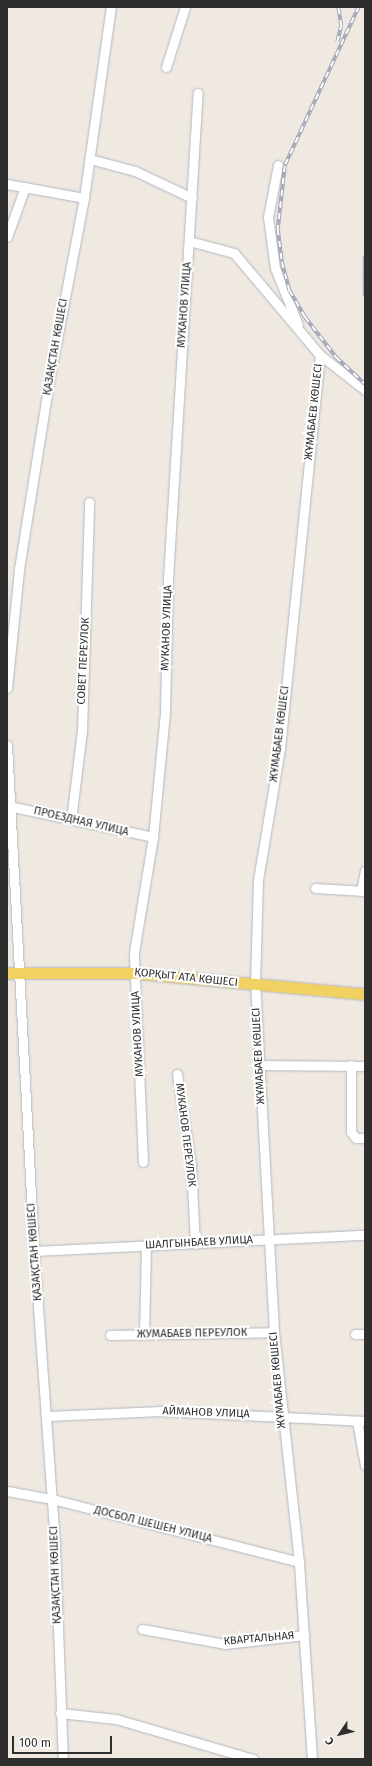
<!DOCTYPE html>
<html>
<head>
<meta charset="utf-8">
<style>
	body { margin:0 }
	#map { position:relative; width:372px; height:1766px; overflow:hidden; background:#efe9e1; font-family:"Fira Sans",sans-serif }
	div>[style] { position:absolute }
	.roads { filter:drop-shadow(0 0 1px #b4b7c1) drop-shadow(0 0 1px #b4b7c1) }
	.minor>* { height:9px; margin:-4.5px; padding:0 4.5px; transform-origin:4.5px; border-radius:4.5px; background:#fff }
	.major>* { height:11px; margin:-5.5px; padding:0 5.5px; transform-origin:5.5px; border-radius:5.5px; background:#f2d163 }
	.rail>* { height:3.5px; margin-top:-1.75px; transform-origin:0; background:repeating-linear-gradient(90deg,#fff 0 6px,#a3a6b8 0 12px); box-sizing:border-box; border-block:1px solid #a3a6b8 }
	span { translate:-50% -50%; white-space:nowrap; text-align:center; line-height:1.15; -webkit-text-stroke:4px #fff; paint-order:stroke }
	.street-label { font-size:11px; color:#2e2e2e }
	.frame { position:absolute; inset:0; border:8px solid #2e2e2e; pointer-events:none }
	.north { position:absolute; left:320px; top:1714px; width:40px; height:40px; -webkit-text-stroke:3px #fff; paint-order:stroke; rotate:235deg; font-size:11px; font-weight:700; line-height:16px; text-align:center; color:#2e2e2e }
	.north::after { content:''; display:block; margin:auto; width:14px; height:18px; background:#2e2e2e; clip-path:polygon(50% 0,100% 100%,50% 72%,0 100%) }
	.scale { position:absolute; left:12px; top:1736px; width:100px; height:18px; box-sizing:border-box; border:2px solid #2e2e2e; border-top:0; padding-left:5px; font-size:12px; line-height:14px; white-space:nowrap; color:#2e2e2e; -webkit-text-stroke:3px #fff; paint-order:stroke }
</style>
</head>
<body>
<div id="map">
	<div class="roads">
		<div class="minor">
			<div style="left:166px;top:67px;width:63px;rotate:-72.4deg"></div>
			<div style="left:90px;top:159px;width:47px;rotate:14.9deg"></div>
			<div style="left:135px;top:171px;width:63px;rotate:25.3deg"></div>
			<div style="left:278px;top:165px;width:53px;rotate:100.9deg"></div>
			<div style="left:268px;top:217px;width:51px;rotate:82.2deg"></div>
			<div style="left:275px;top:268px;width:61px;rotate:68deg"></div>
			<div style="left:7px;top:184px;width:78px;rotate:10.3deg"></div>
			<div style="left:7px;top:237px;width:53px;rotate:-70.2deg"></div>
			<div style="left:189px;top:241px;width:47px;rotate:14.9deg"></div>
			<div style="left:234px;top:253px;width:133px;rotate:49.9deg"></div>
			<div style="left:320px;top:355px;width:57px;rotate:37.9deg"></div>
			<div style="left:7px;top:688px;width:120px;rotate:-84.2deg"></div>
			<div style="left:19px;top:569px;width:195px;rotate:-80.9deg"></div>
			<div style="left:50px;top:376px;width:181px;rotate:-79.2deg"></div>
			<div style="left:84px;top:198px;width:193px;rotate:-82deg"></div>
			<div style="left:7px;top:745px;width:507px;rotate:86.95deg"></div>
			<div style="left:34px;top:1251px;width:295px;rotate:85.9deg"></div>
			<div style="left:55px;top:1545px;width:214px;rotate:87.9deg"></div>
			<div style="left:9px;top:806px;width:147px;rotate:12.1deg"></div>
			<div style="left:71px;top:820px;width:90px;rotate:-83deg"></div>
			<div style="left:82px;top:731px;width:229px;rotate:-88.2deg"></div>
			<div style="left:315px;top:888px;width:50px;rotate:3.4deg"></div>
			<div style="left:361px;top:891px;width:21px;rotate:-79deg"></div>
			<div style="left:260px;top:1065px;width:105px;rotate:0.5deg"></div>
			<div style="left:351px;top:1065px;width:67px;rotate:90deg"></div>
			<div style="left:351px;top:1132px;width:8px;rotate:50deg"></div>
			<div style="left:356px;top:1138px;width:9px"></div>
			<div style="left:177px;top:1074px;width:92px;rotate:81.3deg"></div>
			<div style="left:191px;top:1165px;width:79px;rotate:87.1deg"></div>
			<div style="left:143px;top:1162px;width:210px;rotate:-92.5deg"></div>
			<div style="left:134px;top:952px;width:117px;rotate:-80.6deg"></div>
			<div style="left:153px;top:837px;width:126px;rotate:-84.5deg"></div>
			<div style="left:165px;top:712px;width:134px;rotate:-88.7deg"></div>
			<div style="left:168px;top:578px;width:486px;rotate:-86.5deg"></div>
			<div style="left:34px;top:1251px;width:331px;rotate:-2.8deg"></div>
			<div style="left:144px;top:1334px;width:88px;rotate:-88.7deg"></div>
			<div style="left:355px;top:1334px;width:10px"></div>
			<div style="left:110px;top:1335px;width:164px;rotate:-1deg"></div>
			<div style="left:47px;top:1416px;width:114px;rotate:-2.5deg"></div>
			<div style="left:161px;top:1411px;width:204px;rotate:2.8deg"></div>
			<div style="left:357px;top:1421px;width:45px;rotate:79.7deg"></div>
			<div style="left:7px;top:1491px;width:46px;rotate:10.1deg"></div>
			<div style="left:52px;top:1499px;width:255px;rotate:14.3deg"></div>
			<div style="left:142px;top:1629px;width:84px;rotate:10.2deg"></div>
			<div style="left:225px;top:1644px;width:80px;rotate:-6.5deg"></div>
			<div style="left:60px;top:1713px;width:56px;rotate:6.1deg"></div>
			<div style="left:116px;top:1719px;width:143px;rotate:16.3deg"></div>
			<div style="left:312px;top:1759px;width:197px;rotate:-93.8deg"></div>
			<div style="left:299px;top:1562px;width:231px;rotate:-96.2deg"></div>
			<div style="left:274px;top:1332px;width:348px;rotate:-93.1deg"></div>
			<div style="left:255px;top:985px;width:105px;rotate:-88.4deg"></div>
			<div style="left:258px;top:880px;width:134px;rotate:-80.5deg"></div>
			<div style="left:280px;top:748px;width:395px;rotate:-84.2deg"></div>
		</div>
		<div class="major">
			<div style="left:7px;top:973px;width:128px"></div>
			<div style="left:135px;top:973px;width:231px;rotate:5.2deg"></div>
		</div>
	</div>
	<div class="rail">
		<div style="left:359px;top:7px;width:175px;rotate:115deg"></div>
		<div style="left:285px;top:166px;width:63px;rotate:96.3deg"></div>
		<div style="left:278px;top:229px;width:33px;rotate:83deg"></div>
		<div style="left:282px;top:262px;width:30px;rotate:75deg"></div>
		<div style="left:290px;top:291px;width:30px;rotate:60deg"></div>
		<div style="left:305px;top:317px;width:51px;rotate:52.2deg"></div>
		<div style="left:336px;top:357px;width:40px;rotate:43deg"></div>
		<div style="left:337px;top:42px;width:16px;rotate:-76deg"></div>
		<div style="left:341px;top:26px;width:19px;rotate:-99deg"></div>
		<div style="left:365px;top:256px;width:40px;rotate:90deg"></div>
	</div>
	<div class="street-label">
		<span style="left:185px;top:305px;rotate:-86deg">МУКАНОВ УЛИЦА</span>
		<span style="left:56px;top:347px;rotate:-80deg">ҚАЗАҚСТАН КӨШЕСІ</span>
		<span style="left:314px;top:412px;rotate:-84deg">ЖҰМАБАЕВ КӨШЕСІ</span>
		<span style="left:167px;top:628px;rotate:-88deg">МУКАНОВ УЛИЦА</span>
		<span style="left:84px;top:661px;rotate:-87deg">СОВЕТ ПЕРЕУЛОК</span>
		<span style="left:280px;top:734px;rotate:-83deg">ЖҰМАБАЕВ КӨШЕСІ</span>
		<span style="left:81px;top:822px;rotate:13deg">ПРОЕЗДНАЯ УЛИЦА</span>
		<span style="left:186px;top:978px;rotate:6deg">ҚОРҚЫТ АТА КӨШЕСІ</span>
		<span style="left:138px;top:1034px;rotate:-93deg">МУКАНОВ УЛИЦА</span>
		<span style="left:259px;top:1056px;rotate:-93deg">ЖҰМАБАЕВ КӨШЕСІ</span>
		<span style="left:185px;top:1135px;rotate:83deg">МУКАНОВ ПЕРЕУЛОК</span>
		<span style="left:199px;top:1243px;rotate:-3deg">ШАЛГЫНБАЕВ УЛИЦА</span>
		<span style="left:35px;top:1252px;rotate:-94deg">ҚАЗАҚСТАН КӨШЕСІ</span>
		<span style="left:192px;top:1334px;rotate:-1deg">ЖУМАБАЕВ ПЕРЕУЛОК</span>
		<span style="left:278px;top:1380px;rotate:-95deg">ЖҰМАБАЕВ КӨШЕСІ</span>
		<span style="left:206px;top:1413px;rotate:2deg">АЙМАНОВ УЛИЦА</span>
		<span style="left:153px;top:1525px;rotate:14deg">ДОСБОЛ ШЕШЕН УЛИЦА</span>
		<span style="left:56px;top:1575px;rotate:-92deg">ҚАЗАҚСТАН КӨШЕСІ</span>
		<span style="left:259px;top:1639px;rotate:-5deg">КВАРТАЛЬНАЯ</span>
	</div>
	<div class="frame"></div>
	<div class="north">С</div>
	<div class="scale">100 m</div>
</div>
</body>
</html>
